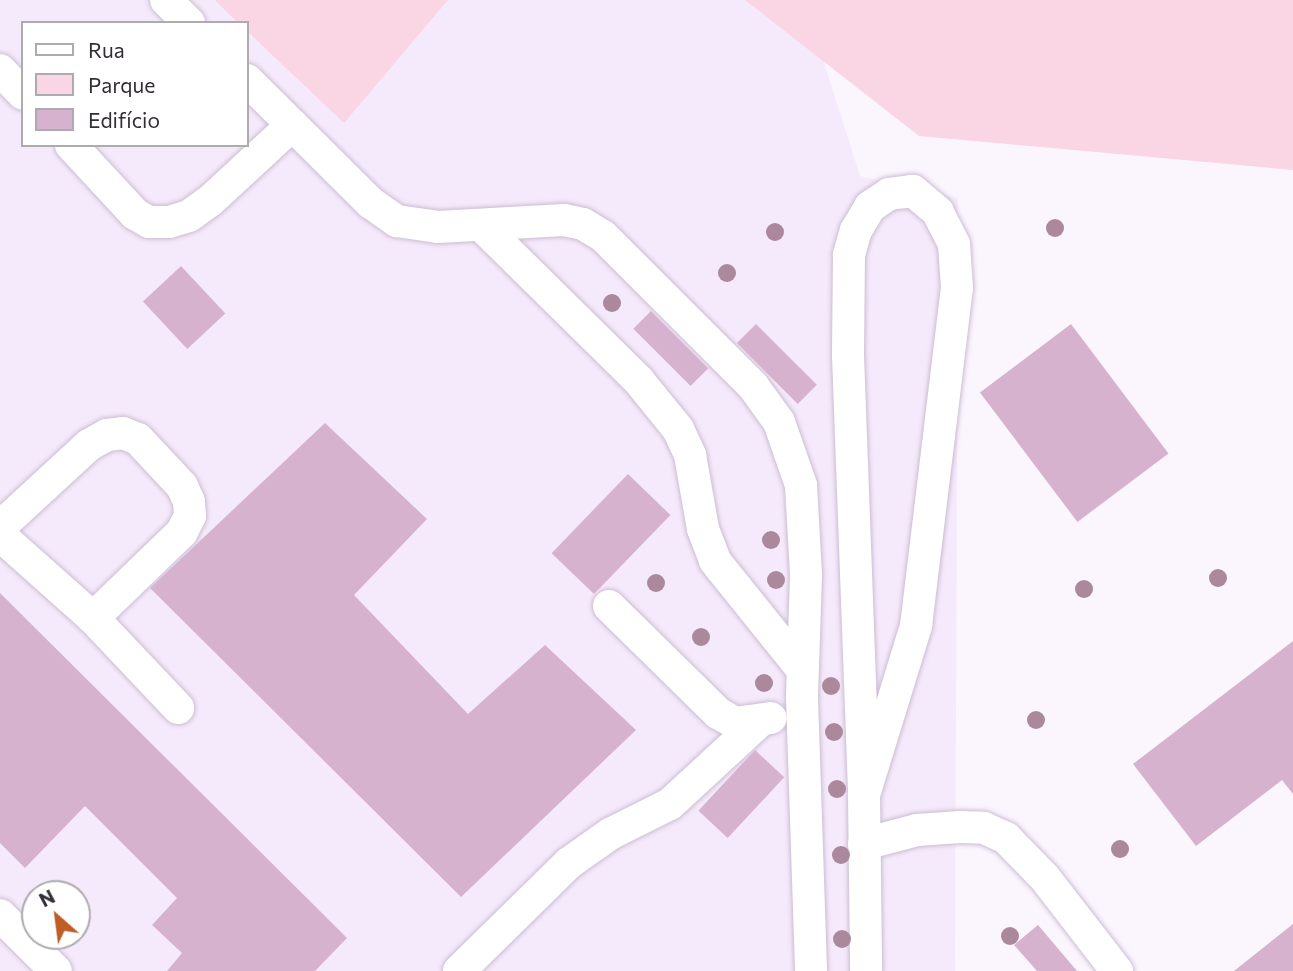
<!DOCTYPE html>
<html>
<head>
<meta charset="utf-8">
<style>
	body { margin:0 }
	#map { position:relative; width:1293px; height:971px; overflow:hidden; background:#fbf5fe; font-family:Commissioner,sans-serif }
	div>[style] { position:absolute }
	.built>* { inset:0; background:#f5eafb }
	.green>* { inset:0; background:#fad5e4 }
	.building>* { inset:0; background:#d7b2cf; transform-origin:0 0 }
	.roads { filter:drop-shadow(0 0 2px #ccbdd3) drop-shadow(0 0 2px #ccbdd3) }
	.minor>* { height:32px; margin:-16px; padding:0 16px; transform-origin:16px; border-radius:16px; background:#fff }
	.trees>* { width:18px; height:18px; margin:-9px; border-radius:50%; background:#ab889c }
	span { translate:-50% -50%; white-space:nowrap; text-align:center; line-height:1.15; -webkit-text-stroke:6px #fff; paint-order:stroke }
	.legend { position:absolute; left:21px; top:21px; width:228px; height:126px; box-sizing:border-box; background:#fff; border:2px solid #adabaf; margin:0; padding:9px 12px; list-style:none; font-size:21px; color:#332d36 }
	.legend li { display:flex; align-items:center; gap:14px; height:35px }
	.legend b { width:35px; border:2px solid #adabaf }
	.north { position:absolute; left:21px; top:880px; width:70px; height:70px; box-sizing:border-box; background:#fff; border:2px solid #adabaf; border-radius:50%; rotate:332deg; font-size:19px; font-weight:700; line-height:28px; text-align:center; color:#332d36 }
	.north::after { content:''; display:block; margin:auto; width:24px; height:32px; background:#c05d24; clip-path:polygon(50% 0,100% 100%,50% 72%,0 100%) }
</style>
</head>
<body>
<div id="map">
	<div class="built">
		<div style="clip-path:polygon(evenodd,0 0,804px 0,860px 176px,958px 198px,955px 971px,0 971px,0 0,23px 23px,247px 23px,247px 145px,23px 145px,23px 23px,0 0,35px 894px,77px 894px,77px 936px,35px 936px,35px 894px)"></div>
	</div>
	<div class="green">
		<div style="clip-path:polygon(215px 0,448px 0,344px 123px,247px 31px,247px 23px,238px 23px)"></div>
		<div style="clip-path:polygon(745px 0,1293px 0,1293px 170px,919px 136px)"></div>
	</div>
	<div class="building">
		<div style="left:181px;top:266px;width:65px;height:52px;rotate:47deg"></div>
		<div style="left:651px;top:311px;width:81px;height:25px;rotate:45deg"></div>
		<div style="left:756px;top:324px;width:86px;height:27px;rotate:45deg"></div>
		<div style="left:1071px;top:324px;width:162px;height:114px;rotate:53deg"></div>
		<div style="clip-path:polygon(325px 423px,427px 519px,354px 595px,468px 714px,545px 645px,636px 730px,461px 897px,150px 588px)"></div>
		<div style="left:628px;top:474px;width:59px;height:110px;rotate:44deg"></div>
		<div style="clip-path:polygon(0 593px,347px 938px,315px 971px,167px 971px,182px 953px,152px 925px,177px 898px,85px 806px,25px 868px,0 843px)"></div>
		<div style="clip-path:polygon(1293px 641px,1293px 794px,1282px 780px,1196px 846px,1133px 764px)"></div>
		<div style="left:755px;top:750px;width:40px;height:83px;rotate:43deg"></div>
		<div style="clip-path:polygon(1293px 924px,1293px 971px,1234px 971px)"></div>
		<div style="clip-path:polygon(1038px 925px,1077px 971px,1037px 971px,1014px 945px)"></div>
	</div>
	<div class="roads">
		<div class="minor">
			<div style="left:166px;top:0;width:33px;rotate:45deg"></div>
			<div style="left:0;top:70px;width:33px;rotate:46deg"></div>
			<div style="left:247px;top:80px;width:175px;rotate:44.8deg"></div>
			<div style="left:371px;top:203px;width:32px;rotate:35deg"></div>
			<div style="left:397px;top:221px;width:41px;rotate:8.3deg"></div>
			<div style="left:438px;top:227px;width:126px;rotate:-3.2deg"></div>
			<div style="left:564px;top:220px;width:19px;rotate:12deg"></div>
			<div style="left:583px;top:224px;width:23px;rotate:31deg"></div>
			<div style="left:603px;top:236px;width:212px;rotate:45deg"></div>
			<div style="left:753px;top:386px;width:44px;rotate:54.2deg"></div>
			<div style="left:779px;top:422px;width:67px;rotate:70.8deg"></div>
			<div style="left:801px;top:485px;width:90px;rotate:86.8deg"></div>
			<div style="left:806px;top:575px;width:123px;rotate:91.9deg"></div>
			<div style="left:802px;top:698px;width:273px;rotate:88.1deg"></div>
			<div style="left:71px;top:145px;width:94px;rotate:47.2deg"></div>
			<div style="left:135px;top:214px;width:16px;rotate:30deg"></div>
			<div style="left:149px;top:222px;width:20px"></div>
			<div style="left:169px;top:222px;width:21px;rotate:-17deg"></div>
			<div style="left:189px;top:216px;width:26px;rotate:-36deg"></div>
			<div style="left:210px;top:201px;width:112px;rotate:-42.8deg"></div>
			<div style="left:482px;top:226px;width:221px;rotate:44.6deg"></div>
			<div style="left:639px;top:381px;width:62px;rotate:50.9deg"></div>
			<div style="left:678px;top:429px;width:29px;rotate:65deg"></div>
			<div style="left:690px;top:455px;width:75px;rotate:80deg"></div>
			<div style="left:703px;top:529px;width:34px;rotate:69deg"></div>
			<div style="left:715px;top:561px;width:137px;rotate:51.2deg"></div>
			<div style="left:0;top:527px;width:121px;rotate:-42.7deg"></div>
			<div style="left:89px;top:445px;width:21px;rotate:-29deg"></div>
			<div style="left:107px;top:435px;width:16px;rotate:-7deg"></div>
			<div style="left:123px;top:433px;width:16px;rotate:22deg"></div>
			<div style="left:138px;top:439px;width:64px;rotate:46.9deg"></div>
			<div style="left:182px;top:486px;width:17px;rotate:66deg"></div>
			<div style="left:189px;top:502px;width:14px;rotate:86deg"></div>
			<div style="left:190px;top:516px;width:18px;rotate:117deg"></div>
			<div style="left:182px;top:532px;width:124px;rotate:136deg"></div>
			<div style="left:93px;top:618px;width:125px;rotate:-138.3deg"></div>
			<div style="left:609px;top:606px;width:153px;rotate:44.5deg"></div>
			<div style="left:718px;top:713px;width:20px;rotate:30deg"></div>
			<div style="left:735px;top:723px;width:36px;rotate:-8deg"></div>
			<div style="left:93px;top:618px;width:124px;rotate:46.6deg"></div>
			<div style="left:864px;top:795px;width:177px;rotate:-72.9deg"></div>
			<div style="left:916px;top:626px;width:340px;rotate:-83.1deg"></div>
			<div style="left:957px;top:288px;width:44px;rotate:-93.9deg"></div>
			<div style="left:954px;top:244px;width:36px;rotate:-117deg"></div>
			<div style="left:938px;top:212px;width:33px;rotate:-140deg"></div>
			<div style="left:913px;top:191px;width:24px;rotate:173deg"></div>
			<div style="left:889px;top:194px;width:23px;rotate:146deg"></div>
			<div style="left:870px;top:207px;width:27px;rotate:121deg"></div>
			<div style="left:856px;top:230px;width:26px;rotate:106deg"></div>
			<div style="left:849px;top:255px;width:100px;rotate:90.6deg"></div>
			<div style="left:848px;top:355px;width:440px;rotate:87.9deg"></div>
			<div style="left:864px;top:795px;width:176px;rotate:89.3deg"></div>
			<div style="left:864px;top:844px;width:55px;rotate:-14.8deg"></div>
			<div style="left:917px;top:830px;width:43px;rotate:-4deg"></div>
			<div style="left:960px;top:827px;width:24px;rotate:2deg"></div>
			<div style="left:984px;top:828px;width:24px;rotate:24deg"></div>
			<div style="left:1006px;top:838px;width:56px;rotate:45.7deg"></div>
			<div style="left:1045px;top:878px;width:118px;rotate:52.3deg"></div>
			<div style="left:0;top:915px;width:79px;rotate:45deg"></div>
			<div style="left:459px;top:971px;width:154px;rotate:-44.5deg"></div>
			<div style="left:569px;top:863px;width:50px;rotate:-35.3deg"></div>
			<div style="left:610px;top:834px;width:67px;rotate:-26.6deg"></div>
			<div style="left:670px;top:804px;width:122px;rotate:-42.7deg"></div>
		</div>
	</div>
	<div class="trees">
		<div style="left:1055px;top:228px"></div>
		<div style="left:775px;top:232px"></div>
		<div style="left:727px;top:273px"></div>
		<div style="left:612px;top:303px"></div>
		<div style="left:771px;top:540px"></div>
		<div style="left:1218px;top:578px"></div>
		<div style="left:776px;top:580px"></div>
		<div style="left:656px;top:583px"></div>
		<div style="left:1084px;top:589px"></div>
		<div style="left:701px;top:637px"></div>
		<div style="left:764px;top:683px"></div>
		<div style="left:831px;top:686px"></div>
		<div style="left:1036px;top:720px"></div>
		<div style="left:834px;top:732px"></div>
		<div style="left:837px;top:789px"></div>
		<div style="left:1120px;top:849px"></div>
		<div style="left:841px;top:855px"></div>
		<div style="left:1010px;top:936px"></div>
		<div style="left:842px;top:939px"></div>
	</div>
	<ul class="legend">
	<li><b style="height:9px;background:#fff"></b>Rua</li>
	<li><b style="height:19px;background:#fad5e4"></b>Parque</li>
	<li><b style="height:19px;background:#d7b2cf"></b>Edifício</li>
	</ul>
	<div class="north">N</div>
</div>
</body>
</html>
